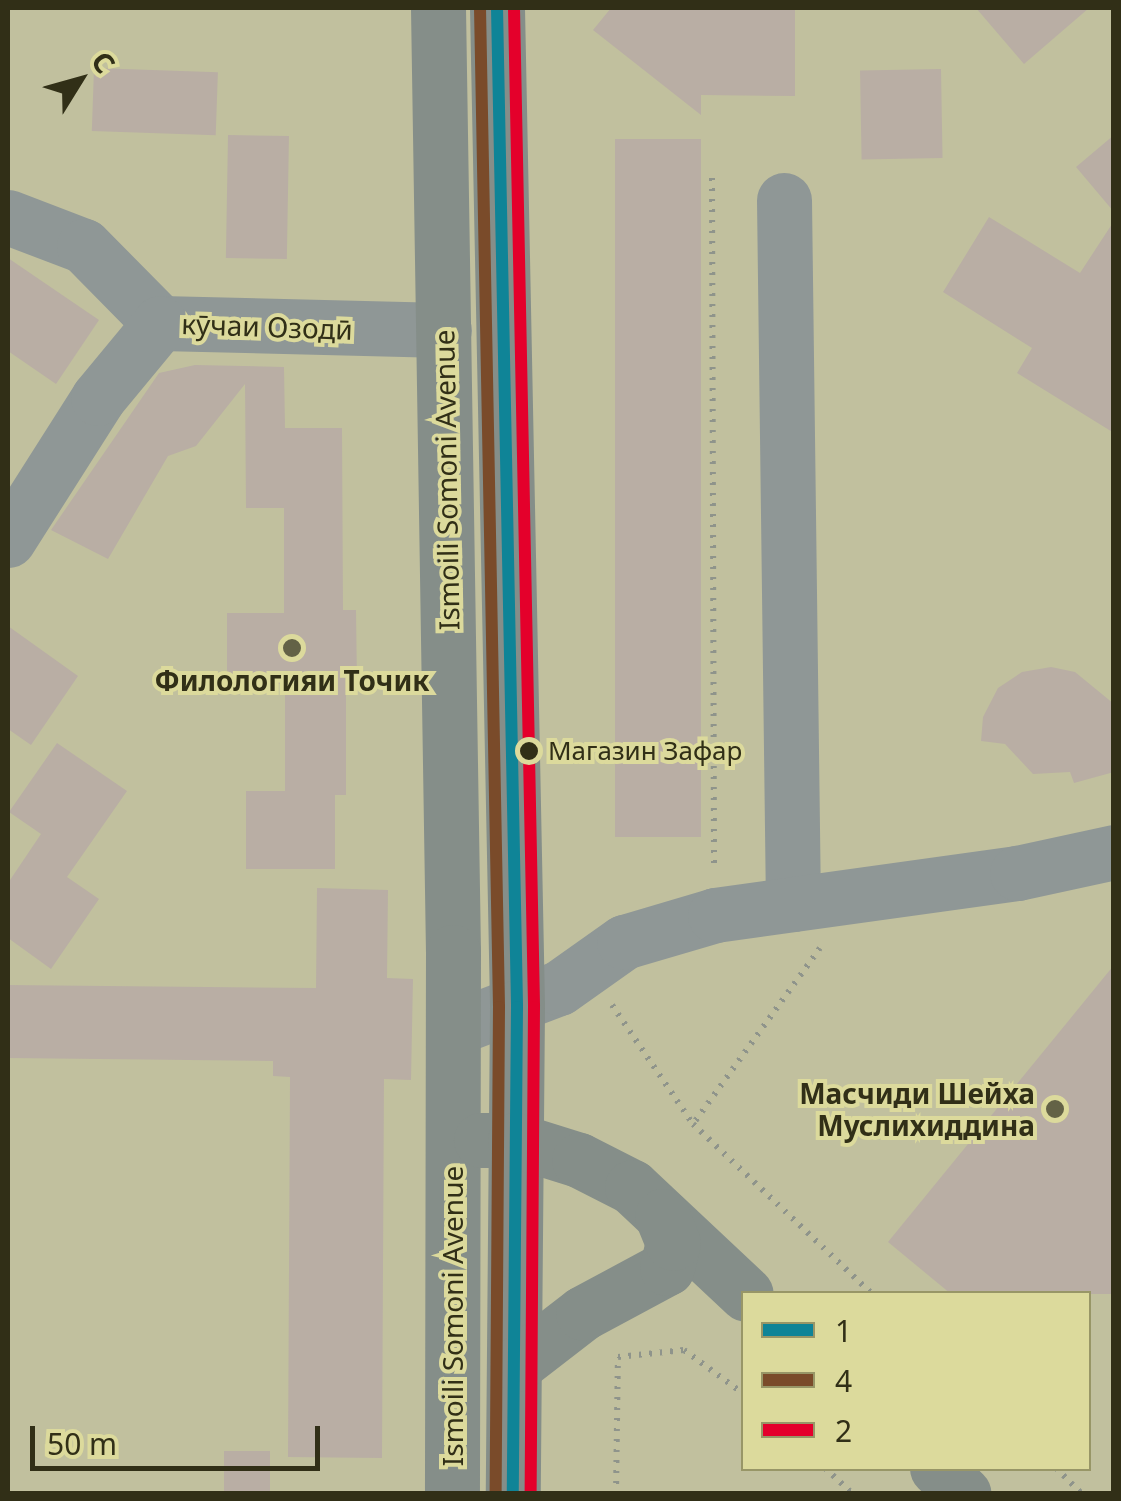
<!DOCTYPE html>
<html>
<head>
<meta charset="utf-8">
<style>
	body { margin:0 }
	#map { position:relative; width:1121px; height:1501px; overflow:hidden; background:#c1c09e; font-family:"Noto Sans",sans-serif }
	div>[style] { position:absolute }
	.building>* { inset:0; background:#b9aea4; transform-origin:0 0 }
	.path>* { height:6px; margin-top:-3px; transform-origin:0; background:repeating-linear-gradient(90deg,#8f948b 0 2.5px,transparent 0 10.5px) }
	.minor>* { height:55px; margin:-27.5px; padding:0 27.5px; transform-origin:27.5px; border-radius:27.5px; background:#8f9796 }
	.major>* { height:55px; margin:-27.5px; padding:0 27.5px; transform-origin:27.5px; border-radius:27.5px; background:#858e89 }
	.bus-1>* { height:12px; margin:-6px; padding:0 6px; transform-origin:6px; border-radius:6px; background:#0f8497 }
	.bus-2>* { height:12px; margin:-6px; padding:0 6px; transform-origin:6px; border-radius:6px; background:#7a4b2a }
	.bus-3>* { height:12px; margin:-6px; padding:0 6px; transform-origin:6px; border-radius:6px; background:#e4002b }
	.dots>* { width:28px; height:28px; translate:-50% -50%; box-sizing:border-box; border:5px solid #dcda9c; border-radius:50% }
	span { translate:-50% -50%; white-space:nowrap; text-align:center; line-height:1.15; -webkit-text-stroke:8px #dcda9c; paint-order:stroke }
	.bus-label { font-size:26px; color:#312f17 }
	.left { translate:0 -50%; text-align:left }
	.street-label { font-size:28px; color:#312f17 }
	.poi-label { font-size:28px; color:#312f17; font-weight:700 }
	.right { translate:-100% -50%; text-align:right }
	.frame { position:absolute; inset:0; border:10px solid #312f17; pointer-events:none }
	.legend { position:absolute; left:741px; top:1291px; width:350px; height:180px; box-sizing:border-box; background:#dcda9c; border:2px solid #989667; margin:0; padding:12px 18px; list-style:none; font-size:30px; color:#312f17 }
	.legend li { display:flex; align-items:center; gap:20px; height:50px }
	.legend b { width:50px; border:2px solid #989667 }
	.north { position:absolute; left:30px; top:30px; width:100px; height:100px; -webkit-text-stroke:8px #dcda9c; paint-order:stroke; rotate:53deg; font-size:28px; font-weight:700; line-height:40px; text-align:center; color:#312f17 }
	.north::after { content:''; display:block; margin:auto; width:35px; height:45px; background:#312f17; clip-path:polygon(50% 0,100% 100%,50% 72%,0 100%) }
	.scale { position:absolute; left:30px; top:1426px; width:290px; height:45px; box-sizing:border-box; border:5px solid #312f17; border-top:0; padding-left:12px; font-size:30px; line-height:35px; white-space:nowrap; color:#312f17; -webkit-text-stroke:8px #dcda9c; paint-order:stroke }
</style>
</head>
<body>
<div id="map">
	<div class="building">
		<div style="clip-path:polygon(611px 8px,795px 8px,795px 96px,701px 95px,701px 115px,593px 30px)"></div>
		<div style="clip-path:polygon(976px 8px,1089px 8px,1024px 64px)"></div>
		<div style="left:94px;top:68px;width:124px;height:63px;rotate:2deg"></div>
		<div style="left:941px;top:69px;width:89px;height:81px;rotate:89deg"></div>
		<div style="left:228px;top:135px;width:61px;height:123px;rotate:1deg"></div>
		<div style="clip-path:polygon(1114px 135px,1114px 212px,1076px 167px)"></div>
		<div style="left:615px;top:139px;width:86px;height:698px"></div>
		<div style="clip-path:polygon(989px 217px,1080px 273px,1114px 221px,1114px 433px,1017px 373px,1032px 348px,943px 292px)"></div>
		<div style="clip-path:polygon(8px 258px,99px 320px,56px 384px,8px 351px)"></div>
		<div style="clip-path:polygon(195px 365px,284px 367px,285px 428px,342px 428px,343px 610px,356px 610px,357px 684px,346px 684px,346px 795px,335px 795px,335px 869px,246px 869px,246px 791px,285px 791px,285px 684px,227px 684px,227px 613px,284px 613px,284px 508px,246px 508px,245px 384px,196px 446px,168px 456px,108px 559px,51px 530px,159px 373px)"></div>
		<div style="clip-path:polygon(8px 626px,78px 676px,31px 745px,8px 729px)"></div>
		<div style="clip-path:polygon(1051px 667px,1075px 672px,1114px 704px,1114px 772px,1074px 783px,1070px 772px,1033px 774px,1005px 744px,981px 741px,983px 717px,998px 688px,1022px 672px)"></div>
		<div style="clip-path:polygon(57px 743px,127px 791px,67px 877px,99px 899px,51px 969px,8px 938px,8px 883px,41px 834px,9px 812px)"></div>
		<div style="clip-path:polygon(317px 888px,388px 890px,387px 978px,413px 979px,411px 1080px,384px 1079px,382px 1458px,288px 1457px,290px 1077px,273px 1076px,273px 1061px,8px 1058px,8px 985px,316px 988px)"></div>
		<div style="clip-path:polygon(1114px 965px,1114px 1294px,951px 1294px,888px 1242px)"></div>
		<div style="left:224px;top:1451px;width:46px;height:43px"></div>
	</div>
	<div class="path">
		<div style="left:712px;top:178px;width:691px;rotate:89.83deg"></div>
		<div style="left:820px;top:948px;width:217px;rotate:125.8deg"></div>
		<div style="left:693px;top:1124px;width:247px;rotate:43.5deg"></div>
		<div style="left:612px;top:1005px;width:144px;rotate:55.8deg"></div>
		<div style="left:825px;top:1468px;width:38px;rotate:43deg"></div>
		<div style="left:1056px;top:1468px;width:37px;rotate:45deg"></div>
		<div style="left:616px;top:1494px;width:137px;rotate:-89.2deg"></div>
		<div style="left:618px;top:1357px;width:66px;rotate:-6.1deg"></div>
		<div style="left:684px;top:1350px;width:74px;rotate:36.3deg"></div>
	</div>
	<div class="minor">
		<div style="left:784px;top:200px;width:704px;rotate:89.27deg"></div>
		<div style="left:8px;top:217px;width:81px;rotate:20.9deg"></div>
		<div style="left:84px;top:246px;width:108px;rotate:45.4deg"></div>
		<div style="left:160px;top:323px;width:284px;rotate:1.4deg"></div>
		<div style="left:8px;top:540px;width:168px;rotate:-57.6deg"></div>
		<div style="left:98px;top:398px;width:97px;rotate:-50.4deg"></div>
		<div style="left:454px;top:1028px;width:112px;rotate:-20.9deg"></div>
		<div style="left:559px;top:988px;width:80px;rotate:-35.3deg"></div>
		<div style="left:624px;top:942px;width:95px;rotate:-16.5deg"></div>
		<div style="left:715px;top:915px;width:305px;rotate:-7.9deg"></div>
		<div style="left:1017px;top:873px;width:99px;rotate:-12.2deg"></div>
	</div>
	<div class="major">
		<div style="left:438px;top:8px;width:944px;rotate:89.09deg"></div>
		<div style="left:453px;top:952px;width:542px;rotate:90.11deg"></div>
		<div style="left:497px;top:8px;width:999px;rotate:88.85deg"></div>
		<div style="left:517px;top:1007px;width:487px;rotate:90.5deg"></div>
		<div style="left:481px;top:1140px;width:34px"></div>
		<div style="left:515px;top:1140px;width:67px;rotate:17.4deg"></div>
		<div style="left:579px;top:1160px;width:59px;rotate:27deg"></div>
		<div style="left:632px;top:1187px;width:156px;rotate:43.2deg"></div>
		<div style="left:517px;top:1364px;width:83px;rotate:-37.7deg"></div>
		<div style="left:583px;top:1313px;width:95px;rotate:-28.2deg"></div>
		<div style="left:667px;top:1268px;width:26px;rotate:-77deg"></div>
		<div style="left:673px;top:1243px;width:29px;rotate:-112deg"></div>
		<div style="left:937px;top:1468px;width:37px;rotate:44deg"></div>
	</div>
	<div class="bus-1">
		<div style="left:497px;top:8px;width:999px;rotate:88.85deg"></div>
		<div style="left:517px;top:1007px;width:487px;rotate:90.5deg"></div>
	</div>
	<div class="bus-2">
		<div style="left:480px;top:8px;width:999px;rotate:88.91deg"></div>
		<div style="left:499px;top:1007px;width:487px;rotate:90.4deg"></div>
	</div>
	<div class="bus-3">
		<div style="left:514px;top:8px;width:999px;rotate:88.85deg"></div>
		<div style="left:534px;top:1007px;width:487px;rotate:90.4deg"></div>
	</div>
	<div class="dots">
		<div style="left:292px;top:648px;background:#636246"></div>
		<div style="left:529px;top:751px;background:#312f17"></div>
		<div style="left:1055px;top:1109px;background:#636246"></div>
	</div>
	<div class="bus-label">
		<span class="left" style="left:548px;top:751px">Магазин Зафар</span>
	</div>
	<div class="street-label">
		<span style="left:267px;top:326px;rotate:2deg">кӯчаи Озодӣ</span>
		<span style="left:446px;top:480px;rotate:-91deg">Ismoili Somoni Avenue</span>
		<span style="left:452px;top:1316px;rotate:-90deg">Ismoili Somoni Avenue</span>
	</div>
	<div class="poi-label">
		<span style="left:292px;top:680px">Филологияи Точик</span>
		<span class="right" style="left:1035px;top:1109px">Масчиди Шейха<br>Муслихиддина</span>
	</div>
	<div class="frame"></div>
	<ul class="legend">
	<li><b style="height:12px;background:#0f8497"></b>1</li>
	<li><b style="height:12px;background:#7a4b2a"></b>4</li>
	<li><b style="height:12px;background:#e4002b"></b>2</li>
	</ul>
	<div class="north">С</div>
	<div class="scale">50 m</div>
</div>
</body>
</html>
